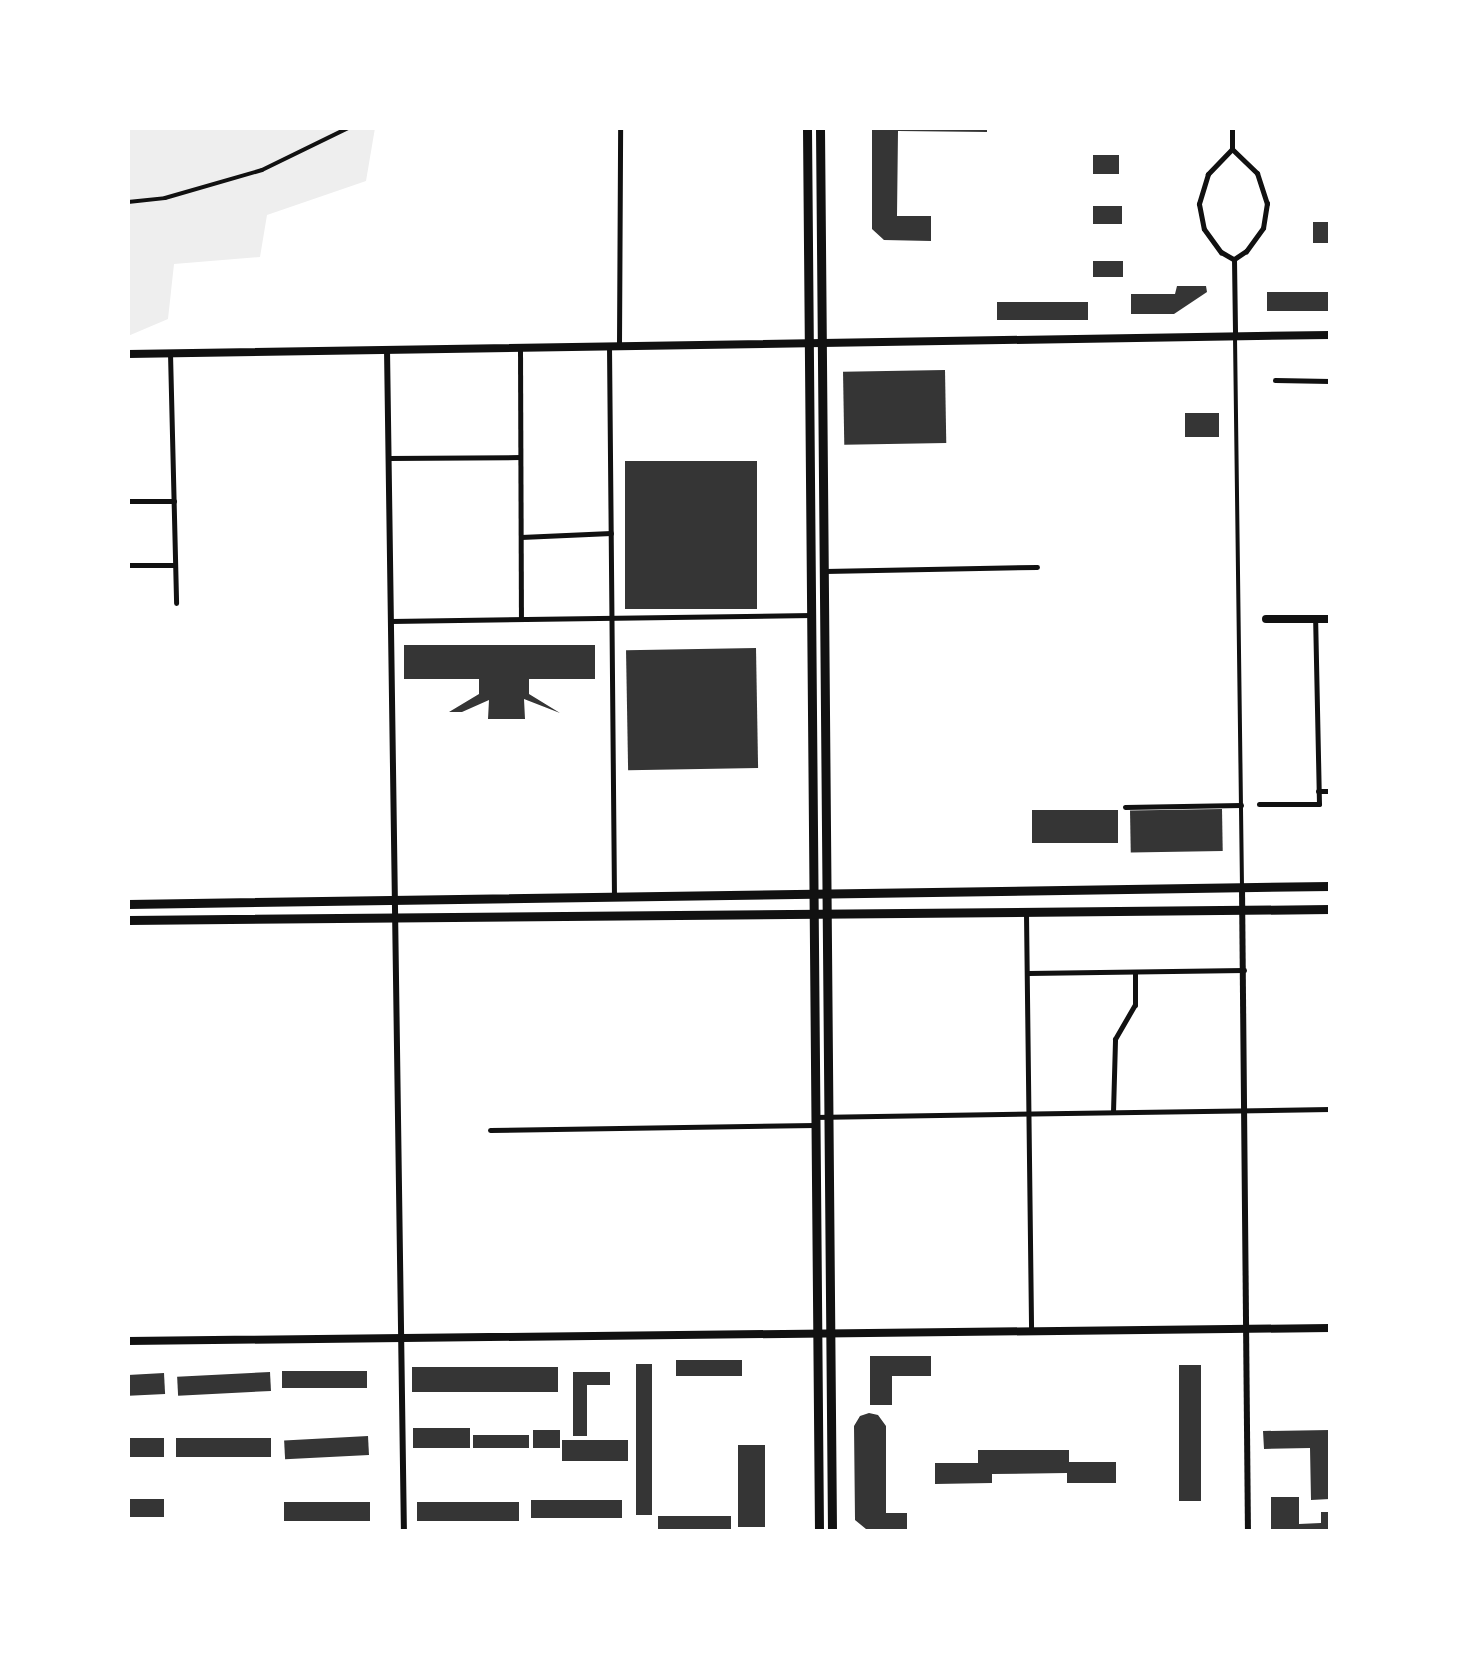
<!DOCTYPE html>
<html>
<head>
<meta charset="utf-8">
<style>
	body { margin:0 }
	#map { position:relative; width:1458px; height:1659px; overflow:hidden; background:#fff; font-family:Figtree,sans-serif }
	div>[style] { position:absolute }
	.green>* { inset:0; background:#eee }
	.building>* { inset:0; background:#353535; transform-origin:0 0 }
	.pedestrian>* { height:4px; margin:-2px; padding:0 2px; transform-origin:2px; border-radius:2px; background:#111 }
	.minor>* { height:5px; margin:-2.5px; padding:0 2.5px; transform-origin:2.5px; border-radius:2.5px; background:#111 }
	.tertiary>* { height:6px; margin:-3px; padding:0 3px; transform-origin:3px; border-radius:3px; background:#111 }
	.secondary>* { height:8px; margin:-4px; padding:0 4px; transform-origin:4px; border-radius:4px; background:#111 }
	.primary>* { height:9px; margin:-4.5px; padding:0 4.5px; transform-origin:4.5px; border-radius:4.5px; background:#111 }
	span { translate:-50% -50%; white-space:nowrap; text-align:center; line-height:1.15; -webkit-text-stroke:10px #fff; paint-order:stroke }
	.frame { position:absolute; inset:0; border:130px solid #fff; pointer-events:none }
</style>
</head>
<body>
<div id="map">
	<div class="green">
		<div style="clip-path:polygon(128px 128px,375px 128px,366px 181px,267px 215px,260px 257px,174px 264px,168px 319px,128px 336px)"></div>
	</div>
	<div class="building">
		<div style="clip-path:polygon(872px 128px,987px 128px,987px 132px,898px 131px,897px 216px,931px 216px,931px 241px,884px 240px,872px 229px)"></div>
		<div style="left:1093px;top:155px;width:26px;height:19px"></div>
		<div style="left:1122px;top:206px;width:18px;height:29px;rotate:90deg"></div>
		<div style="left:1313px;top:222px;width:17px;height:21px"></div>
		<div style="left:1123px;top:261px;width:16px;height:30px;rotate:90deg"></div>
		<div style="clip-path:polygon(1177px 286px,1206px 286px,1207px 292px,1174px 314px,1131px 314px,1131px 294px,1175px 294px)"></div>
		<div style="left:1330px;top:292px;width:19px;height:63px;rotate:90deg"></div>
		<div style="left:1088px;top:302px;width:18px;height:91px;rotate:90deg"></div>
		<div style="left:945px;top:370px;width:73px;height:102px;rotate:89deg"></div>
		<div style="left:1185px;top:413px;width:34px;height:24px"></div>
		<div style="left:757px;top:461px;width:148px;height:132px;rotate:90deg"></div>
		<div style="clip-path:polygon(404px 645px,595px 645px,595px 679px,529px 679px,529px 694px,560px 713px,524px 699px,525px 719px,488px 719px,489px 700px,462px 712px,449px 712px,479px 694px,479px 679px,404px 679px)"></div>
		<div style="left:756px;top:648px;width:120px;height:130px;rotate:89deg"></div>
		<div style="left:1222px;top:809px;width:42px;height:92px;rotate:89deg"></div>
		<div style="left:1032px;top:810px;width:86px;height:33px"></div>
		<div style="clip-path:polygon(870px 1356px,931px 1356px,931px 1376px,892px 1376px,892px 1405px,870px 1405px)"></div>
		<div style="left:676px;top:1360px;width:66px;height:16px"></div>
		<div style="left:636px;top:1364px;width:16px;height:151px"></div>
		<div style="left:1179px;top:1365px;width:22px;height:136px"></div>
		<div style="left:412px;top:1367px;width:146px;height:25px"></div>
		<div style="left:282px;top:1371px;width:85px;height:17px"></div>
		<div style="left:270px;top:1372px;width:19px;height:93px;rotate:87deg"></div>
		<div style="clip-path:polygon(573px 1372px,610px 1372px,610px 1385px,587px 1385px,587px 1436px,573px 1436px)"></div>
		<div style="left:164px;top:1373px;width:21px;height:36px;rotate:87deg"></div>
		<div style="clip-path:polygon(869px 1413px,878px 1415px,886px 1426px,886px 1513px,907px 1513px,907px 1529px,866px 1529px,855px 1520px,854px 1426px,860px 1416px)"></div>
		<div style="left:413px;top:1428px;width:57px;height:20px"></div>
		<div style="left:533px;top:1430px;width:27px;height:18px"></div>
		<div style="clip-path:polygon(1330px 1430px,1330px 1499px,1311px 1500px,1310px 1448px,1264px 1449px,1263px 1431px)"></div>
		<div style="left:473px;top:1435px;width:56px;height:13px"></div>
		<div style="left:368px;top:1436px;width:19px;height:84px;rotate:87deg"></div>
		<div style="left:128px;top:1438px;width:36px;height:19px"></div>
		<div style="left:176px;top:1438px;width:95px;height:19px"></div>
		<div style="left:562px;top:1440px;width:66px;height:21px"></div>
		<div style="left:738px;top:1445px;width:27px;height:82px"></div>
		<div style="clip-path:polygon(978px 1450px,1069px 1450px,1069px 1462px,1116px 1462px,1116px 1483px,1067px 1483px,1067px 1473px,992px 1474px,992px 1483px,935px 1484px,935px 1463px,978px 1463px)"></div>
		<div style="clip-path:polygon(1271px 1497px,1299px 1497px,1299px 1524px,1321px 1523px,1321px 1512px,1330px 1512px,1330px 1532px,1271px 1532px)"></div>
		<div style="left:128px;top:1499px;width:36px;height:18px"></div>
		<div style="left:531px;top:1500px;width:91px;height:18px"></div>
		<div style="left:370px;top:1502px;width:19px;height:86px;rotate:90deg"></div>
		<div style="left:417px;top:1502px;width:102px;height:19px"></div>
		<div style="left:658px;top:1516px;width:73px;height:16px"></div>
	</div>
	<div class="pedestrian">
		<div style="left:128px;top:202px;width:37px;rotate:-6deg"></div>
		<div style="left:165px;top:198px;width:101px;rotate:-16.1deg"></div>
		<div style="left:262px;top:170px;width:96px;rotate:-26deg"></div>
		<div style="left:1235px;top:337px;width:550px;rotate:89.27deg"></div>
	</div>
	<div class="minor">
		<div style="left:1232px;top:128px;width:21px;rotate:90deg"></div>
		<div style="left:1232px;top:149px;width:35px;rotate:134deg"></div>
		<div style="left:1208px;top:174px;width:31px;rotate:107deg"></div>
		<div style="left:1199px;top:204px;width:25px;rotate:79deg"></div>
		<div style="left:1204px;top:229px;width:29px;rotate:54deg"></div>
		<div style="left:1221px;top:252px;width:14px;rotate:30deg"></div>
		<div style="left:1232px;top:149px;width:35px;rotate:44deg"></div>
		<div style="left:1257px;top:173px;width:32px;rotate:72deg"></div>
		<div style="left:1267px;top:203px;width:25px;rotate:99deg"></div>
		<div style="left:1263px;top:228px;width:29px;rotate:126deg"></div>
		<div style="left:1246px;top:251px;width:14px;rotate:146deg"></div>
		<div style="left:1234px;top:259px;width:76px;rotate:89.2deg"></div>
		<div style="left:619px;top:345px;width:217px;rotate:-89.7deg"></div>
		<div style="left:609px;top:346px;width:551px;rotate:89.48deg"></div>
		<div style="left:520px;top:347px;width:272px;rotate:89.8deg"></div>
		<div style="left:170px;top:353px;width:250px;rotate:88.6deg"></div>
		<div style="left:1275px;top:380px;width:55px;rotate:1deg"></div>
		<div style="left:388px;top:458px;width:132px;rotate:-0.4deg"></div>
		<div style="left:128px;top:501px;width:46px"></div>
		<div style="left:521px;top:537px;width:90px;rotate:-2.5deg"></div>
		<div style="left:128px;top:565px;width:47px"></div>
		<div style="left:825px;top:571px;width:212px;rotate:-1.1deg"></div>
		<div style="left:391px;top:621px;width:421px;rotate:-0.8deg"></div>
		<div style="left:1318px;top:791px;width:12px"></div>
		<div style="left:1259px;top:804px;width:60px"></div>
		<div style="left:1319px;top:804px;width:185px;rotate:-91.2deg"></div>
		<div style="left:1125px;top:807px;width:116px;rotate:-1deg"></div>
		<div style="left:1026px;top:914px;width:417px;rotate:89.3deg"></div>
		<div style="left:1028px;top:973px;width:216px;rotate:-0.8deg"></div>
		<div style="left:1113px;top:1112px;width:73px;rotate:-88.4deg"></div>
		<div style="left:1115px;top:1039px;width:39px;rotate:-60deg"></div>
		<div style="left:1135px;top:1005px;width:33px;rotate:-90deg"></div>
		<div style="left:814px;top:1117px;width:516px;rotate:-0.89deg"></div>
		<div style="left:490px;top:1130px;width:325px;rotate:-0.9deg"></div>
	</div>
	<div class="tertiary">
		<div style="left:387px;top:349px;width:1183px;rotate:89.18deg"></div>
		<div style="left:1242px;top:887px;width:645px;rotate:89.47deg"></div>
	</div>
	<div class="secondary">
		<div style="left:128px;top:354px;width:1202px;rotate:-0.91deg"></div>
		<div style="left:1266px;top:619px;width:64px"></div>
		<div style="left:128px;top:1341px;width:1202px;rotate:-0.62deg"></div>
	</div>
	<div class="primary">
		<div style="left:807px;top:128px;width:1404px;rotate:89.51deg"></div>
		<div style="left:820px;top:128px;width:1404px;rotate:89.51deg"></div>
		<div style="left:128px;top:904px;width:1202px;rotate:-0.86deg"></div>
		<div style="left:128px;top:920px;width:1202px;rotate:-0.52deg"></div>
	</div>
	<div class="frame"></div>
</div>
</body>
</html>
